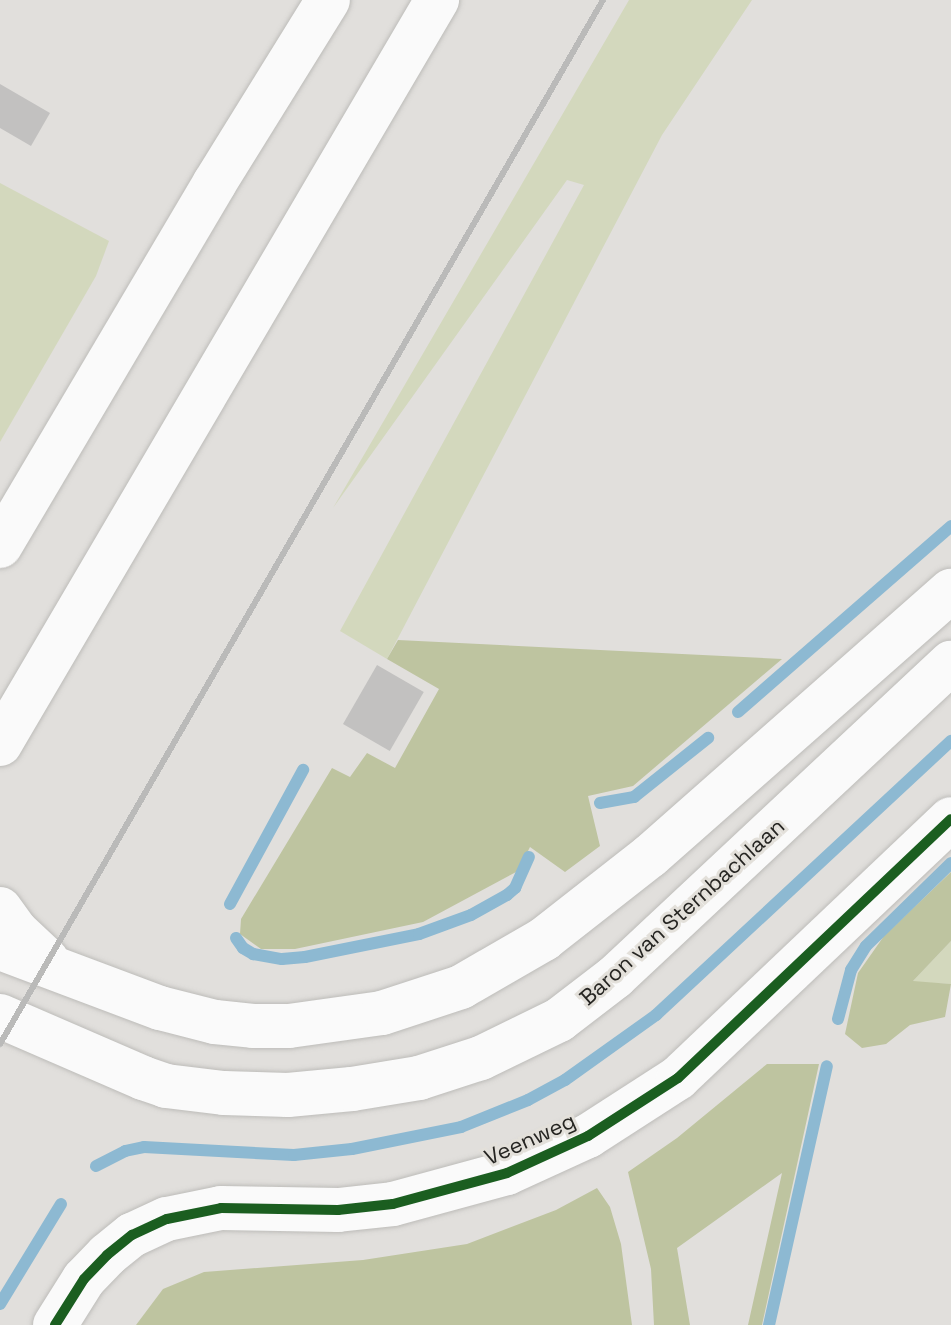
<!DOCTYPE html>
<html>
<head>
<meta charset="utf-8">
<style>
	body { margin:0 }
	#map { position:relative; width:951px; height:1325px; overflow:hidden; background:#e1dfdc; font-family:"Space Grotesk",sans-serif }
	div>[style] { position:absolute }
	.green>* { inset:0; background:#d3d8bd }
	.forest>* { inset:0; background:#bec4a0 }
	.stream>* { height:12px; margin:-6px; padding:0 6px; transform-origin:6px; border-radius:6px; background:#8db9d2 }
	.building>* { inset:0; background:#c2c1c0; transform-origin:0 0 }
	.roads { filter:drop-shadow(0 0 2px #bdbcb9) drop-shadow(0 0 2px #bdbcb9) }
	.minor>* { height:44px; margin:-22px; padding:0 22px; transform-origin:22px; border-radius:22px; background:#fafafa }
	.major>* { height:44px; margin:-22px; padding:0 22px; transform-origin:22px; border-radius:22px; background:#fafafa }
	.rail>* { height:6px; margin:-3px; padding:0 3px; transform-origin:3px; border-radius:3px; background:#babab9 }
	.cycleway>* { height:10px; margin:-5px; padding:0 5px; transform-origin:5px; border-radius:5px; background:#1b5e20 }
	span { translate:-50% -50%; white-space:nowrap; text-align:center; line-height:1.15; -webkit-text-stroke:6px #e3e0da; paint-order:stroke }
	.street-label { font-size:22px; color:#262522 }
</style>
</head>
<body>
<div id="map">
	<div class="green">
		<div style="clip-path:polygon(629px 0,752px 0,662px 135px,387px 659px,340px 631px,584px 185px,567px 180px,333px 508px)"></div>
		<div style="clip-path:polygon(0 183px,109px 241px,96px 276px,0 442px)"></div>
		<div style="clip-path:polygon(951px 941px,951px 984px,912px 982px)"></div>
	</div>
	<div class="forest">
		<div style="clip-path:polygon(398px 640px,782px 659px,633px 786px,588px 796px,600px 846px,565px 872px,530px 847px,518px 871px,423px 922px,295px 949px,261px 949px,240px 934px,241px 919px,332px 768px,350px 777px,367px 753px,395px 768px,439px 689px,387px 659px)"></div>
		<div style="clip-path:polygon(951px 872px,951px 941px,913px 981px,951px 984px,945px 1017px,910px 1025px,886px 1044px,862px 1048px,845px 1034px,858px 973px,884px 936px)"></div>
		<div style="clip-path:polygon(767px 1064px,819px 1064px,762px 1325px,748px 1325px,782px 1173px,677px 1248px,690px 1325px,654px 1325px,651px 1269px,628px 1172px,677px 1138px)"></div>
		<div style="clip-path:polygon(597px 1188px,610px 1207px,621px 1244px,632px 1325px,136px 1325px,163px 1289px,204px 1272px,363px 1260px,467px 1244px,556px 1210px)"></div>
	</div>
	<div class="stream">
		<div style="left:738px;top:712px;width:283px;rotate:-41.1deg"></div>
		<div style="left:600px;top:803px;width:35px;rotate:-10deg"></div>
		<div style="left:634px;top:797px;width:95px;rotate:-38.6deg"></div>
		<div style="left:230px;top:904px;width:153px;rotate:-61.4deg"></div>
		<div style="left:236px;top:938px;width:12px;rotate:55deg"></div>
		<div style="left:243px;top:948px;width:12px;rotate:31deg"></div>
		<div style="left:253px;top:954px;width:29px;rotate:10deg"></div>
		<div style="left:282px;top:959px;width:23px;rotate:-5deg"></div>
		<div style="left:305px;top:957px;width:116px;rotate:-11.4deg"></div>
		<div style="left:419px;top:934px;width:55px;rotate:-20.1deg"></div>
		<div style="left:471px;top:915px;width:41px;rotate:-29.1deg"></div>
		<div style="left:507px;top:895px;width:11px;rotate:-41deg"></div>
		<div style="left:515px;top:888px;width:34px;rotate:-66deg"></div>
		<div style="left:838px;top:1019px;width:51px;rotate:-75.1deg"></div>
		<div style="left:851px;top:970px;width:28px;rotate:-58deg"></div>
		<div style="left:866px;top:946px;width:119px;rotate:-44.3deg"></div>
		<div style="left:96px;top:1166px;width:33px;rotate:-27deg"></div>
		<div style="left:125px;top:1151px;width:19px;rotate:-12deg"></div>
		<div style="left:144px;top:1147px;width:150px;rotate:3.1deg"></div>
		<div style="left:294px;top:1155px;width:58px;rotate:-5.9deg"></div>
		<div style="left:352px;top:1149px;width:111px;rotate:-11.4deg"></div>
		<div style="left:461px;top:1127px;width:72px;rotate:-21.9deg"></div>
		<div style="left:528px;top:1100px;width:42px;rotate:-28.4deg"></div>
		<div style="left:565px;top:1080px;width:112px;rotate:-35.5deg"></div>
		<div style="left:656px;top:1015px;width:403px;rotate:-42.9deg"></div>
		<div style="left:0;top:1304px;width:117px;rotate:-58.6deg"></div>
		<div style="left:769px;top:1325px;width:265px;rotate:-77.4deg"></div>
	</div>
	<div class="building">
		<div style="clip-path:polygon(0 84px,50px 113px,31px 146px,0 128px)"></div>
		<div style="left:377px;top:665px;width:54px;height:68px;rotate:30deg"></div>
	</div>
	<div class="roads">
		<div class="minor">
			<div style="left:55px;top:1325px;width:54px;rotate:-57.8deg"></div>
			<div style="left:84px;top:1279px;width:33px;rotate:-46deg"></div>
			<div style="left:107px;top:1255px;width:32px;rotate:-39deg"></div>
			<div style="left:132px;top:1235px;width:38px;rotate:-25deg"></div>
			<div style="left:167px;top:1219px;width:55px;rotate:-11.5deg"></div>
			<div style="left:221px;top:1208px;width:117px;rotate:1deg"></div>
			<div style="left:338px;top:1210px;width:55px;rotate:-6.2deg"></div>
			<div style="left:393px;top:1204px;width:118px;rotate:-15.2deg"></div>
			<div style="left:507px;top:1173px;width:89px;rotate:-24.6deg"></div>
			<div style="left:588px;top:1136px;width:107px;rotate:-32.8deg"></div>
			<div style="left:678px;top:1078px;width:376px;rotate:-43.5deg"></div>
		</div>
		<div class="major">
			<div style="left:0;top:546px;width:421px;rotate:-59.4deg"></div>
			<div style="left:214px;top:184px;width:216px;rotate:-58.2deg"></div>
			<div style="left:0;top:744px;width:863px;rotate:-59.57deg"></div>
			<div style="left:0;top:909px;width:27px;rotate:54deg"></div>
			<div style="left:16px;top:931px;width:42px;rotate:43.1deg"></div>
			<div style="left:0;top:948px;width:171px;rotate:20.6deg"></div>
			<div style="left:160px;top:1008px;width:57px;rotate:14.3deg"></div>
			<div style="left:215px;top:1022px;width:38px;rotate:6deg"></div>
			<div style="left:253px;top:1026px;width:36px"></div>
			<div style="left:289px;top:1026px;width:94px;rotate:-8deg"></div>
			<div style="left:382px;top:1013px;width:83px;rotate:-18.2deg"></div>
			<div style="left:461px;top:987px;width:96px;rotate:-30deg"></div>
			<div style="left:544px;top:939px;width:135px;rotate:-38.1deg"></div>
			<div style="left:650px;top:856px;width:401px;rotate:-41.4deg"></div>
			<div style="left:0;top:1016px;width:156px;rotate:23.4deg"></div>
			<div style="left:143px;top:1078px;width:24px;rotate:19deg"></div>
			<div style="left:166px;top:1086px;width:58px;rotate:6.9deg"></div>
			<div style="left:224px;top:1093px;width:64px;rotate:1.8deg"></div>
			<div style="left:288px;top:1095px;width:64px;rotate:-5.4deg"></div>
			<div style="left:352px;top:1089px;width:68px;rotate:-9.3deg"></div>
			<div style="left:419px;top:1078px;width:65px;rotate:-17.9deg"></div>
			<div style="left:481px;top:1058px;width:87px;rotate:-26deg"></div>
			<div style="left:559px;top:1020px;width:71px;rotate:-37.5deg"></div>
			<div style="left:615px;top:977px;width:460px;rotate:-43.1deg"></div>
		</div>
	</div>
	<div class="rail">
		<div style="left:0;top:1044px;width:1206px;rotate:-59.99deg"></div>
	</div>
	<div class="cycleway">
		<div style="left:55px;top:1325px;width:54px;rotate:-57.8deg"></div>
		<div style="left:84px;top:1279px;width:33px;rotate:-46deg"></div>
		<div style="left:107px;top:1255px;width:32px;rotate:-39deg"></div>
		<div style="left:132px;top:1235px;width:38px;rotate:-25deg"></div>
		<div style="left:167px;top:1219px;width:55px;rotate:-11.5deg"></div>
		<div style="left:221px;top:1208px;width:117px;rotate:1deg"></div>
		<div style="left:338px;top:1210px;width:55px;rotate:-6.2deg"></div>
		<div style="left:393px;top:1204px;width:118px;rotate:-15.2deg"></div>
		<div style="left:507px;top:1173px;width:89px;rotate:-24.6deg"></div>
		<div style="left:588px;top:1136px;width:107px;rotate:-32.8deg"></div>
		<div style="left:678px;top:1078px;width:376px;rotate:-43.5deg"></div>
	</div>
	<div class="street-label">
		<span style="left:682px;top:912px;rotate:-42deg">Baron van Sternbachlaan</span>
		<span style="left:530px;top:1139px;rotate:-24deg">Veenweg</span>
	</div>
</div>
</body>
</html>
